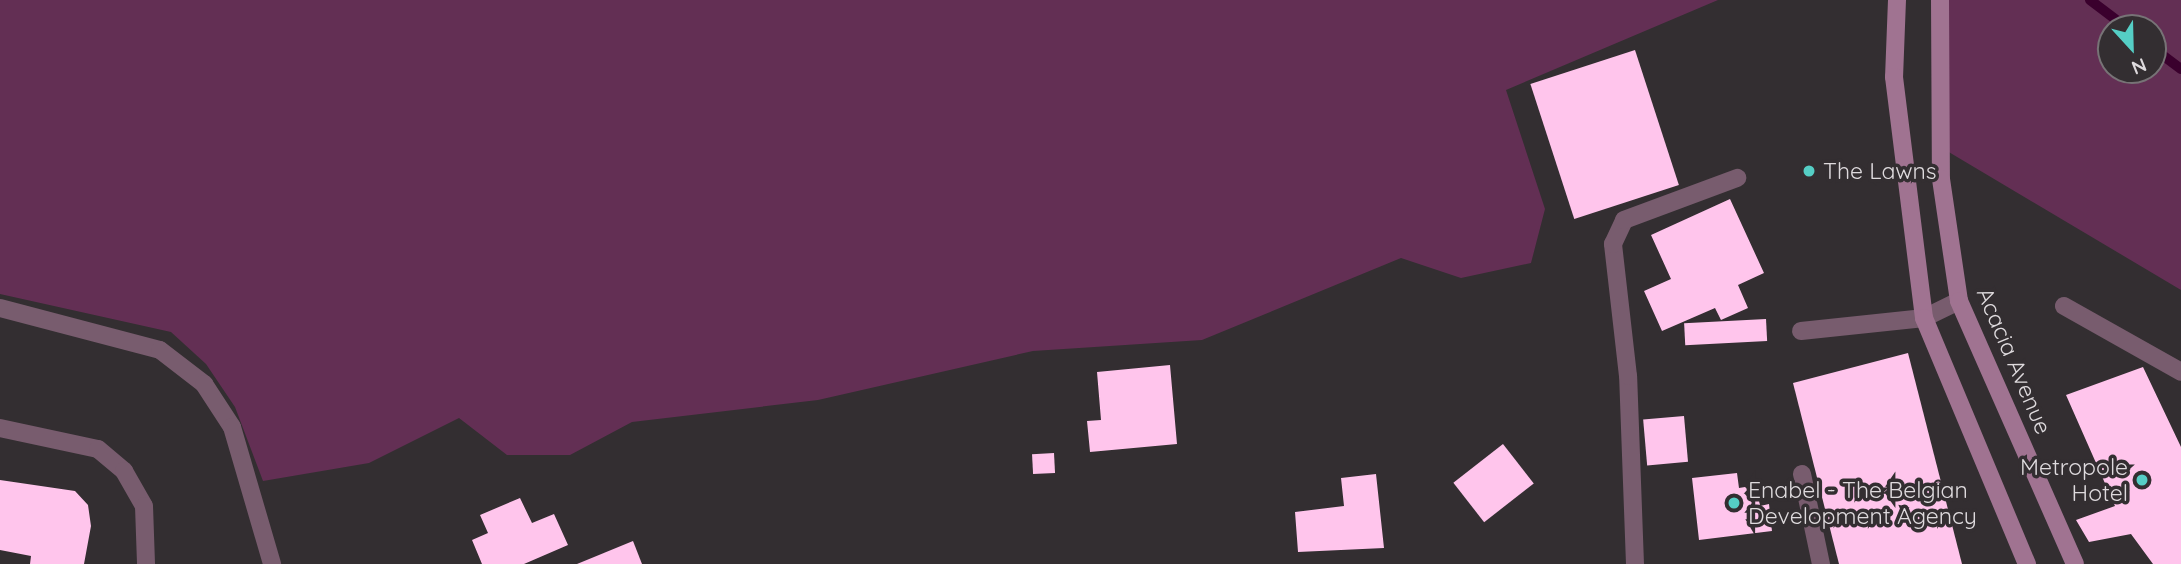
<!DOCTYPE html>
<html>
<head>
<meta charset="utf-8">
<style>
	body { margin:0 }
	#map { position:relative; width:2181px; height:564px; overflow:hidden; background:#332e31; font-family:Quicksand,sans-serif }
	div>[style] { position:absolute }
	.green>* { inset:0; background:#632f54 }
	.stream>* { height:10px; margin:-5px; padding:0 5px; transform-origin:5px; border-radius:5px; background:#3a002d }
	.building>* { inset:0; background:#ffc5ec; transform-origin:0 0 }
	.lane>* { height:18px; margin:-9px; padding:0 9px; transform-origin:9px; border-radius:9px; background:#785c6e }
	.street>* { height:18px; margin:-9px; padding:0 9px; transform-origin:9px; border-radius:9px; background:#785c6e }
	.secondary>* { height:18px; margin:-9px; padding:0 9px; transform-origin:9px; border-radius:9px; background:#a07391 }
	.dots>* { width:19px; height:19px; translate:-50% -50%; box-sizing:border-box; border:4px solid #332e31; border-radius:50% }
	span { translate:-50% -50%; white-space:nowrap; text-align:center; line-height:1.15; -webkit-text-stroke:7px #332e31; paint-order:stroke }
	.poi-label { font-size:23px; color:#dedadd }
	.left { translate:0 -50%; text-align:left }
	.right { translate:-100% -50%; text-align:right }
	.street-label { font-size:23px; color:#dedadd }
	.north { position:absolute; left:2097px; top:14px; width:70px; height:70px; box-sizing:border-box; background:#332e31; border:2px solid #777376; border-radius:50%; rotate:158deg; font-size:19px; font-weight:700; line-height:28px; text-align:center; color:#dedadd }
	.north::after { content:''; display:block; margin:auto; width:24px; height:32px; background:#55cec5; clip-path:polygon(50% 0,100% 100%,50% 72%,0 100%) }
</style>
</head>
<body>
<div id="map">
	<div class="green">
		<div style="clip-path:polygon(0 0,1718px 0,1506px 90px,1545px 209px,1531px 263px,1461px 278px,1401px 258px,1202px 340px,1033px 351px,818px 400px,632px 422px,570px 455px,507px 455px,459px 418px,369px 463px,263px 481px,235px 407px,206px 364px,171px 332px,0 294px)"></div>
		<div style="clip-path:polygon(evenodd,1943px 0,2181px 0,2181px 290px,1942px 148px,1943px 0,2111px 28px,2153px 28px,2153px 70px,2111px 70px,2111px 28px)"></div>
	</div>
	<div class="stream">
		<div style="left:2090px;top:0;width:46px;rotate:37.1deg"></div>
		<div style="left:2153px;top:48px;width:35px;rotate:37deg"></div>
	</div>
	<div class="building">
		<div style="left:1635px;top:50px;width:142px;height:110px;rotate:72deg"></div>
		<div style="clip-path:polygon(1730px 199px,1764px 273px,1738px 285px,1748px 308px,1721px 320px,1715px 308px,1662px 331px,1644px 291px,1671px 279px,1651px 235px)"></div>
		<div style="left:1766px;top:319px;width:22px;height:82px;rotate:87deg"></div>
		<div style="clip-path:polygon(1908px 353px,1962px 564px,1839px 564px,1793px 383px)"></div>
		<div style="clip-path:polygon(1170px 365px,1177px 444px,1090px 452px,1087px 421px,1101px 420px,1097px 372px)"></div>
		<div style="clip-path:polygon(2143px 367px,2181px 447px,2181px 564px,2153px 564px,2131px 534px,2089px 542px,2076px 520px,2115px 506px,2066px 395px)"></div>
		<div style="left:1684px;top:416px;width:46px;height:41px;rotate:85deg"></div>
		<div style="left:1503px;top:444px;width:50px;height:63px;rotate:52deg"></div>
		<div style="left:1054px;top:453px;width:20px;height:22px;rotate:87deg"></div>
		<div style="clip-path:polygon(1737px 473px,1739px 488px,1757px 485px,1760px 506px,1769px 504px,1772px 531px,1699px 540px,1692px 478px)"></div>
		<div style="clip-path:polygon(1376px 474px,1384px 548px,1298px 552px,1295px 512px,1344px 506px,1341px 478px)"></div>
		<div style="clip-path:polygon(0 480px,75px 491px,88px 505px,91px 526px,84px 564px,30px 564px,31px 556px,0 550px)"></div>
		<div style="clip-path:polygon(520px 498px,532px 523px,554px 514px,568px 545px,524px 564px,482px 564px,472px 540px,488px 533px,480px 515px)"></div>
		<div style="clip-path:polygon(633px 541px,642px 564px,577px 564px)"></div>
	</div>
	<div class="lane">
		<div style="left:2064px;top:306px;width:134px;rotate:29.4deg"></div>
		<div style="left:1801px;top:331px;width:124px;rotate:-6deg"></div>
		<div style="left:1924px;top:318px;width:39px;rotate:-26deg"></div>
		<div style="left:0;top:428px;width:100px;rotate:12.1deg"></div>
		<div style="left:98px;top:449px;width:34px;rotate:40deg"></div>
		<div style="left:124px;top:471px;width:40px;rotate:60.3deg"></div>
		<div style="left:144px;top:506px;width:58px;rotate:88deg"></div>
		<div style="left:1802px;top:474px;width:92px;rotate:78.1deg"></div>
		<div style="left:1635px;top:564px;width:188px;rotate:-92.1deg"></div>
		<div style="left:1628px;top:376px;width:133px;rotate:-96.5deg"></div>
		<div style="left:1613px;top:244px;width:26px;rotate:-65deg"></div>
		<div style="left:1624px;top:220px;width:121px;rotate:-20.4deg"></div>
	</div>
	<div class="street">
		<div style="left:0;top:308px;width:165px;rotate:14.7deg"></div>
		<div style="left:160px;top:350px;width:56px;rotate:37.7deg"></div>
		<div style="left:204px;top:384px;width:51px;rotate:56.9deg"></div>
		<div style="left:232px;top:427px;width:143px;rotate:73.7deg"></div>
	</div>
	<div class="secondary">
		<div style="left:1897px;top:0;width:77px;rotate:92.2deg"></div>
		<div style="left:1894px;top:77px;width:243px;rotate:82.9deg"></div>
		<div style="left:1924px;top:318px;width:267px;rotate:67.3deg"></div>
		<div style="left:1940px;top:0;width:179px;rotate:89.7deg"></div>
		<div style="left:1941px;top:179px;width:123px;rotate:81.6deg"></div>
		<div style="left:1959px;top:301px;width:287px;rotate:66.2deg"></div>
	</div>
	<div class="dots">
		<div style="left:1809px;top:171px;background:#55cec5"></div>
		<div style="left:2142px;top:480px;background:#55cec5"></div>
		<div style="left:1734px;top:503px;background:#55cec5"></div>
	</div>
	<div class="poi-label">
		<span class="left" style="left:1823px;top:171px">The Lawns</span>
		<span class="right" style="left:2128px;top:480px">Metropole<br>Hotel</span>
		<span class="left" style="left:1748px;top:503px">Enabel - The Belgian<br>Development Agency</span>
	</div>
	<div class="street-label">
		<span style="left:2014px;top:361px;rotate:67deg">Acacia Avenue</span>
	</div>
	<div class="north">N</div>
</div>
</body>
</html>
